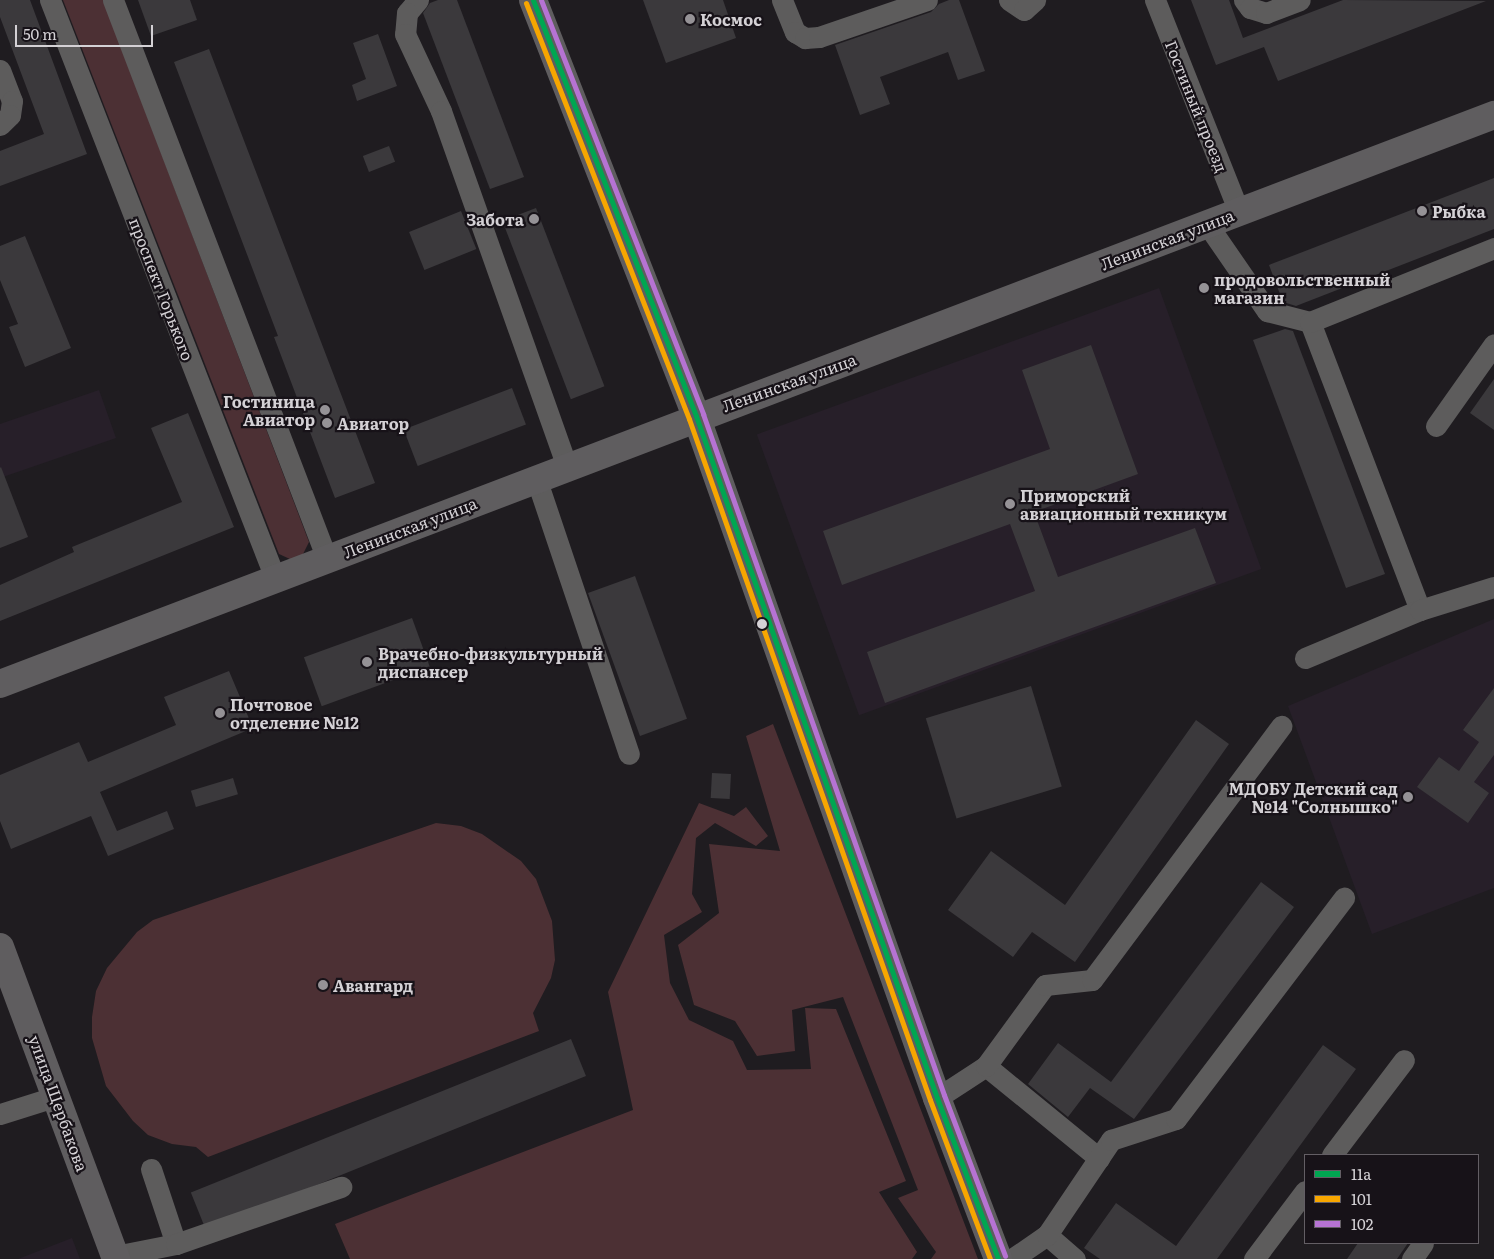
<!DOCTYPE html>
<html>
<head>
<meta charset="utf-8">
<style>
	body { margin:0 }
	#map { position:relative; width:1494px; height:1259px; overflow:hidden; background:#1f1c20; font-family:Literata,serif }
	div>[style] { position:absolute }
	.built>* { inset:0; background:#271f29; transform-origin:0 0 }
	.green>* { inset:0; background:#4c3034 }
	.building>* { inset:0; background:#3b393c; transform-origin:0 0 }
	.minor>* { height:21px; margin:-10.5px; padding:0 10.5px; transform-origin:10.5px; border-radius:10.5px; background:#5d5c5c }
	.major>* { height:28px; margin:-14px; padding:0 14px; transform-origin:14px; border-radius:14px; background:#5f5d5f }
	.bus-1>* { height:5px; margin:-2.5px; padding:0 2.5px; transform-origin:2.5px; border-radius:2.5px; background:#00a651 }
	.bus-2>* { height:5px; margin:-2.5px; padding:0 2.5px; transform-origin:2.5px; border-radius:2.5px; background:#f7a600 }
	.bus-3>* { height:5px; margin:-2.5px; padding:0 2.5px; transform-origin:2.5px; border-radius:2.5px; background:#b673d3 }
	.dots>* { width:14px; height:14px; translate:-50% -50%; box-sizing:border-box; border:2px solid #171218; border-radius:50% }
	span { translate:-50% -50%; white-space:nowrap; text-align:center; line-height:1.15; -webkit-text-stroke:4.5px #171218; paint-order:stroke }
	.poi-label { font-size:16px; color:#d4d1d5; font-weight:700 }
	.left { translate:0 -50%; text-align:left }
	.right { translate:-100% -50%; text-align:right }
	.street-label { font-size:16px; color:#d4d1d5 }
	.legend { position:absolute; left:1304px; top:1154px; width:175px; height:90px; box-sizing:border-box; background:#171218; border:1px solid #635e64; margin:0; padding:6px 9px; list-style:none; font-size:15px; color:#d4d1d5 }
	.legend li { display:flex; align-items:center; gap:10px; height:25px }
	.legend b { width:25px; border:1px solid #635e64 }
	.scale { position:absolute; left:15px; top:25px; width:138px; height:22px; box-sizing:border-box; border:2px solid #d4d1d5; border-top:0; padding-left:6px; font-size:15px; line-height:18px; white-space:nowrap; color:#d4d1d5; -webkit-text-stroke:4px #171218; paint-order:stroke }
</style>
</head>
<body>
<div id="map">
	<div class="built">
		<div style="left:1159px;top:288px;width:299px;height:428px;rotate:70deg"></div>
		<div style="clip-path:polygon(99px 390px,116px 438px,0 478px,0 424px)"></div>
		<div style="clip-path:polygon(1494px 619px,1494px 888px,1372px 934px,1288px 706px)"></div>
		<div style="clip-path:polygon(72px 1238px,80px 1259px,18px 1259px)"></div>
	</div>
	<div class="green">
		<div style="clip-path:polygon(63px 0,103px 0,309px 542px,302px 556px,292px 560px,279px 554px)"></div>
		<div style="clip-path:polygon(773px 724px,978px 1259px,931px 1259px,936px 1252px,898px 1198px,918px 1190px,843px 997px,792px 1010px,795px 1051px,757px 1056px,735px 1021px,694px 1005px,678px 945px,719px 913px,709px 844px,780px 851px,746px 736px)"></div>
		<div style="clip-path:polygon(699px 803px,734px 816px,746px 807px,768px 836px,756px 846px,715px 823px,696px 838px,692px 894px,702px 912px,664px 935px,670px 983px,689px 1020px,733px 1041px,747px 1070px,811px 1069px,805px 1008px,836px 1009px,906px 1181px,879px 1192px,917px 1252px,912px 1259px,350px 1259px,335px 1224px,633px 1110px,608px 992px)"></div>
		<div style="clip-path:polygon(436px 823px,461px 826px,482px 834px,521px 861px,536px 879px,552px 921px,555px 960px,551px 978px,533px 1013px,539px 1031px,208px 1157px,196px 1147px,172px 1144px,148px 1135px,133px 1121px,106px 1086px,92px 1038px,92px 1017px,96px 991px,107px 968px,137px 932px,153px 920px)"></div>
	</div>
	<div class="building">
		<div style="clip-path:polygon(0 0,30px 0,87px 154px,0 186px,0 151px,44px 134px,0 17px)"></div>
		<div style="clip-path:polygon(138px 0,190px 0,197px 20px,151px 36px)"></div>
		<div style="clip-path:polygon(438px 0,457px 0,524px 177px,490px 189px,423px 13px,430px 3px)"></div>
		<div style="clip-path:polygon(643px 0,723px 0,736px 38px,666px 63px)"></div>
		<div style="clip-path:polygon(949px 0,959px 0,985px 71px,958px 80px,948px 52px,880px 77px,890px 104px,860px 115px,835px 45px,931px 12px,939px 4px)"></div>
		<div style="clip-path:polygon(1191px 0,1229px 0,1243px 38px,1343px 0,1486px 1px,1278px 81px,1264px 47px,1216px 65px)"></div>
		<div style="clip-path:polygon(378px 34px,397px 86px,357px 101px,352px 85px,366px 79px,353px 43px)"></div>
		<div style="clip-path:polygon(209px 49px,375px 483px,335px 498px,274px 337px,278px 336px,174px 62px)"></div>
		<div style="left:389px;top:146px;width:17px;height:28px;rotate:69deg"></div>
		<div style="clip-path:polygon(1494px 178px,1494px 229px,1296px 306px,1283px 302px,1269px 265px)"></div>
		<div style="left:536px;top:208px;width:191px;height:36px;rotate:69deg"></div>
		<div style="left:461px;top:211px;width:41px;height:56px;rotate:68deg"></div>
		<div style="clip-path:polygon(25px 236px,71px 348px,25px 367px,9px 327px,18px 324px,0 280px,0 246px)"></div>
		<div style="clip-path:polygon(1285px 329px,1293px 331px,1385px 574px,1346px 588px,1253px 340px)"></div>
		<div style="clip-path:polygon(1091px 345px,1138px 474px,1034px 512px,1058px 577px,1195px 528px,1216px 583px,885px 703px,867px 652px,1035px 591px,1010px 524px,842px 585px,823px 531px,1050px 449px,1022px 370px)"></div>
		<div style="clip-path:polygon(1494px 379px,1494px 430px,1470px 413px)"></div>
		<div style="left:512px;top:388px;width:39px;height:116px;rotate:69deg"></div>
		<div style="clip-path:polygon(188px 413px,234px 527px,0 621px,0 585px,74px 552px,72px 547px,182px 502px,151px 428px)"></div>
		<div style="clip-path:polygon(1px 467px,28px 537px,0 548px,0 468px)"></div>
		<div style="left:635px;top:576px;width:152px;height:50px;rotate:70deg"></div>
		<div style="left:412px;top:618px;width:52px;height:115px;rotate:70deg"></div>
		<div style="clip-path:polygon(229px 671px,253px 728px,100px 792px,117px 831px,167px 811px,174px 829px,108px 856px,91px 816px,11px 849px,0 821px,0 775px,79px 742px,88px 762px,176px 725px,164px 697px)"></div>
		<div style="left:1031px;top:686px;width:105px;height:110px;rotate:73deg"></div>
		<div style="clip-path:polygon(1494px 688px,1494px 755px,1474px 782px,1489px 793px,1468px 823px,1417px 787px,1439px 757px,1459px 771px,1479px 742px,1463px 730px)"></div>
		<div style="clip-path:polygon(1196px 720px,1229px 744px,1075px 962px,1032px 932px,1013px 957px,948px 910px,991px 851px,1065px 905px)"></div>
		<div style="left:712px;top:773px;width:19px;height:25px;rotate:3deg"></div>
		<div style="left:233px;top:778px;width:17px;height:44px;rotate:73deg"></div>
		<div style="clip-path:polygon(1261px 882px,1294px 907px,1134px 1119px,1090px 1088px,1068px 1117px,1028px 1084px,1058px 1043px,1111px 1082px)"></div>
		<div style="left:571px;top:1039px;width:40px;height:410px;rotate:68deg"></div>
		<div style="clip-path:polygon(1323px 1045px,1356px 1069px,1217px 1259px,1100px 1259px,1084px 1248px,1116px 1203px,1176px 1246px)"></div>
		<div style="clip-path:polygon(1358px 1243px,1408px 1243px,1397px 1259px,1347px 1259px)"></div>
	</div>
	<div class="minor">
		<div style="left:50px;top:0;width:620px;rotate:68.73deg"></div>
		<div style="left:113px;top:0;width:599px;rotate:69.05deg"></div>
		<div style="left:418px;top:0;width:17px;rotate:130deg"></div>
		<div style="left:407px;top:13px;width:21px;rotate:95deg"></div>
		<div style="left:405px;top:34px;width:85px;rotate:64.9deg"></div>
		<div style="left:441px;top:111px;width:378px;rotate:70.5deg"></div>
		<div style="left:782px;top:0;width:35px;rotate:68deg"></div>
		<div style="left:795px;top:32px;width:12px;rotate:31deg"></div>
		<div style="left:805px;top:38px;width:14px;rotate:-4deg"></div>
		<div style="left:819px;top:37px;width:114px;rotate:-18.9deg"></div>
		<div style="left:1009px;top:0;width:18px;rotate:34deg"></div>
		<div style="left:1024px;top:10px;width:15px;rotate:-42deg"></div>
		<div style="left:1155px;top:0;width:228px;rotate:68.4deg"></div>
		<div style="left:1244px;top:0;width:10px;rotate:53deg"></div>
		<div style="left:1250px;top:8px;width:17px;rotate:17deg"></div>
		<div style="left:1266px;top:13px;width:36px;rotate:-21deg"></div>
		<div style="left:0;top:70px;width:33px;rotate:69deg"></div>
		<div style="left:12px;top:101px;width:14px;rotate:98deg"></div>
		<div style="left:10px;top:115px;width:14px;rotate:135deg"></div>
		<div style="left:1207px;top:224px;width:106px;rotate:55.4deg"></div>
		<div style="left:1267px;top:311px;width:44px;rotate:14.3deg"></div>
		<div style="left:1436px;top:426px;width:100px;rotate:-54.7deg"></div>
		<div style="left:536px;top:478px;width:291px;rotate:71.4deg"></div>
		<div style="left:1420px;top:610px;width:308px;rotate:-110.9deg"></div>
		<div style="left:1310px;top:322px;width:198px;rotate:-21.9deg"></div>
		<div style="left:1305px;top:658px;width:125px;rotate:-22.7deg"></div>
		<div style="left:1420px;top:610px;width:77px;rotate:-17.3deg"></div>
		<div style="left:986px;top:1066px;width:146px;rotate:39.2deg"></div>
		<div style="left:937px;top:1098px;width:59px;rotate:-33.1deg"></div>
		<div style="left:986px;top:1066px;width:100px;rotate:-53.9deg"></div>
		<div style="left:1045px;top:985px;width:47px;rotate:-6.1deg"></div>
		<div style="left:1092px;top:980px;width:317px;rotate:-53.3deg"></div>
		<div style="left:0;top:1114px;width:60px;rotate:-17.5deg"></div>
		<div style="left:1332px;top:1155px;width:119px;rotate:-52.8deg"></div>
		<div style="left:151px;top:1169px;width:79px;rotate:71.6deg"></div>
		<div style="left:1047px;top:1235px;width:37px;rotate:41deg"></div>
		<div style="left:115px;top:1256px;width:62px;rotate:-11.1deg"></div>
		<div style="left:176px;top:1244px;width:175px;rotate:-19.1deg"></div>
		<div style="left:1012px;top:1259px;width:42px;rotate:-34.4deg"></div>
		<div style="left:1047px;top:1235px;width:115px;rotate:-56deg"></div>
		<div style="left:1111px;top:1140px;width:68px;rotate:-17.9deg"></div>
		<div style="left:1176px;top:1119px;width:278px;rotate:-52.8deg"></div>
		<div style="left:1254px;top:1259px;width:85px;rotate:-53.1deg"></div>
		<div style="left:1412px;top:1259px;width:19px;rotate:-55deg"></div>
	</div>
	<div class="major">
		<div style="left:533px;top:0;width:447px;rotate:68.6deg"></div>
		<div style="left:696px;top:416px;width:723px;rotate:70.54deg"></div>
		<div style="left:937px;top:1098px;width:172px;rotate:69.2deg"></div>
		<div style="left:0;top:684px;width:1599px;rotate:-20.85deg"></div>
		<div style="left:0;top:947px;width:333px;rotate:69.6deg"></div>
	</div>
	<div class="bus-1">
		<div style="left:533px;top:0;width:447px;rotate:68.6deg"></div>
		<div style="left:696px;top:416px;width:723px;rotate:70.54deg"></div>
		<div style="left:937px;top:1098px;width:172px;rotate:69.2deg"></div>
	</div>
	<div class="bus-2">
		<div style="left:526px;top:3px;width:447px;rotate:68.6deg"></div>
		<div style="left:689px;top:419px;width:722px;rotate:70.51deg"></div>
		<div style="left:930px;top:1100px;width:170px;rotate:69.3deg"></div>
	</div>
	<div class="bus-3">
		<div style="left:541px;top:0;width:445px;rotate:68.6deg"></div>
		<div style="left:703px;top:414px;width:722px;rotate:70.51deg"></div>
		<div style="left:944px;top:1095px;width:172px;rotate:69.2deg"></div>
	</div>
	<div class="dots">
		<div style="left:690px;top:19px;background:#959296"></div>
		<div style="left:1422px;top:211px;background:#959296"></div>
		<div style="left:534px;top:219px;background:#959296"></div>
		<div style="left:1204px;top:288px;background:#959296"></div>
		<div style="left:325px;top:410px;background:#959296"></div>
		<div style="left:327px;top:423px;background:#959296"></div>
		<div style="left:1010px;top:504px;background:#959296"></div>
		<div style="left:762px;top:624px;background:#d4d1d5"></div>
		<div style="left:367px;top:662px;background:#959296"></div>
		<div style="left:220px;top:713px;background:#959296"></div>
		<div style="left:1408px;top:797px;background:#959296"></div>
		<div style="left:323px;top:985px;background:#959296"></div>
	</div>
	<div class="poi-label">
		<span class="left" style="left:700px;top:19px">Космос</span>
		<span class="left" style="left:1432px;top:211px">Рыбка</span>
		<span class="right" style="left:524px;top:219px">Забота</span>
		<span class="left" style="left:1214px;top:288px">продовольственный<br>магазин</span>
		<span class="right" style="left:315px;top:410px">Гостиница<br>Авиатор</span>
		<span class="left" style="left:337px;top:423px">Авиатор</span>
		<span class="left" style="left:1020px;top:504px">Приморский<br>авиационный техникум</span>
		<span class="left" style="left:378px;top:662px">Врачебно-физкультурный<br>диспансер</span>
		<span class="left" style="left:230px;top:713px">Почтовое<br>отделение №12</span>
		<span class="right" style="left:1398px;top:797px">МДОБУ Детский сад<br>№14 "Солнышко"</span>
		<span class="left" style="left:333px;top:985px">Авангард</span>
	</div>
	<div class="street-label">
		<span style="left:1197px;top:106px;rotate:68deg">Гостиный проезд</span>
		<span style="left:1167px;top:239px;rotate:-21deg">Ленинская улица</span>
		<span style="left:162px;top:289px;rotate:69deg">проспект Горького</span>
		<span style="left:789px;top:382px;rotate:-20deg">Ленинская улица</span>
		<span style="left:410px;top:527px;rotate:-21deg">Ленинская улица</span>
		<span style="left:59px;top:1103px;rotate:70deg">улица Щербакова</span>
	</div>
	<ul class="legend">
	<li><b style="height:6px;background:#00a651"></b>11а</li>
	<li><b style="height:6px;background:#f7a600"></b>101</li>
	<li><b style="height:6px;background:#b673d3"></b>102</li>
	</ul>
	<div class="scale">50 m</div>
</div>
</body>
</html>
